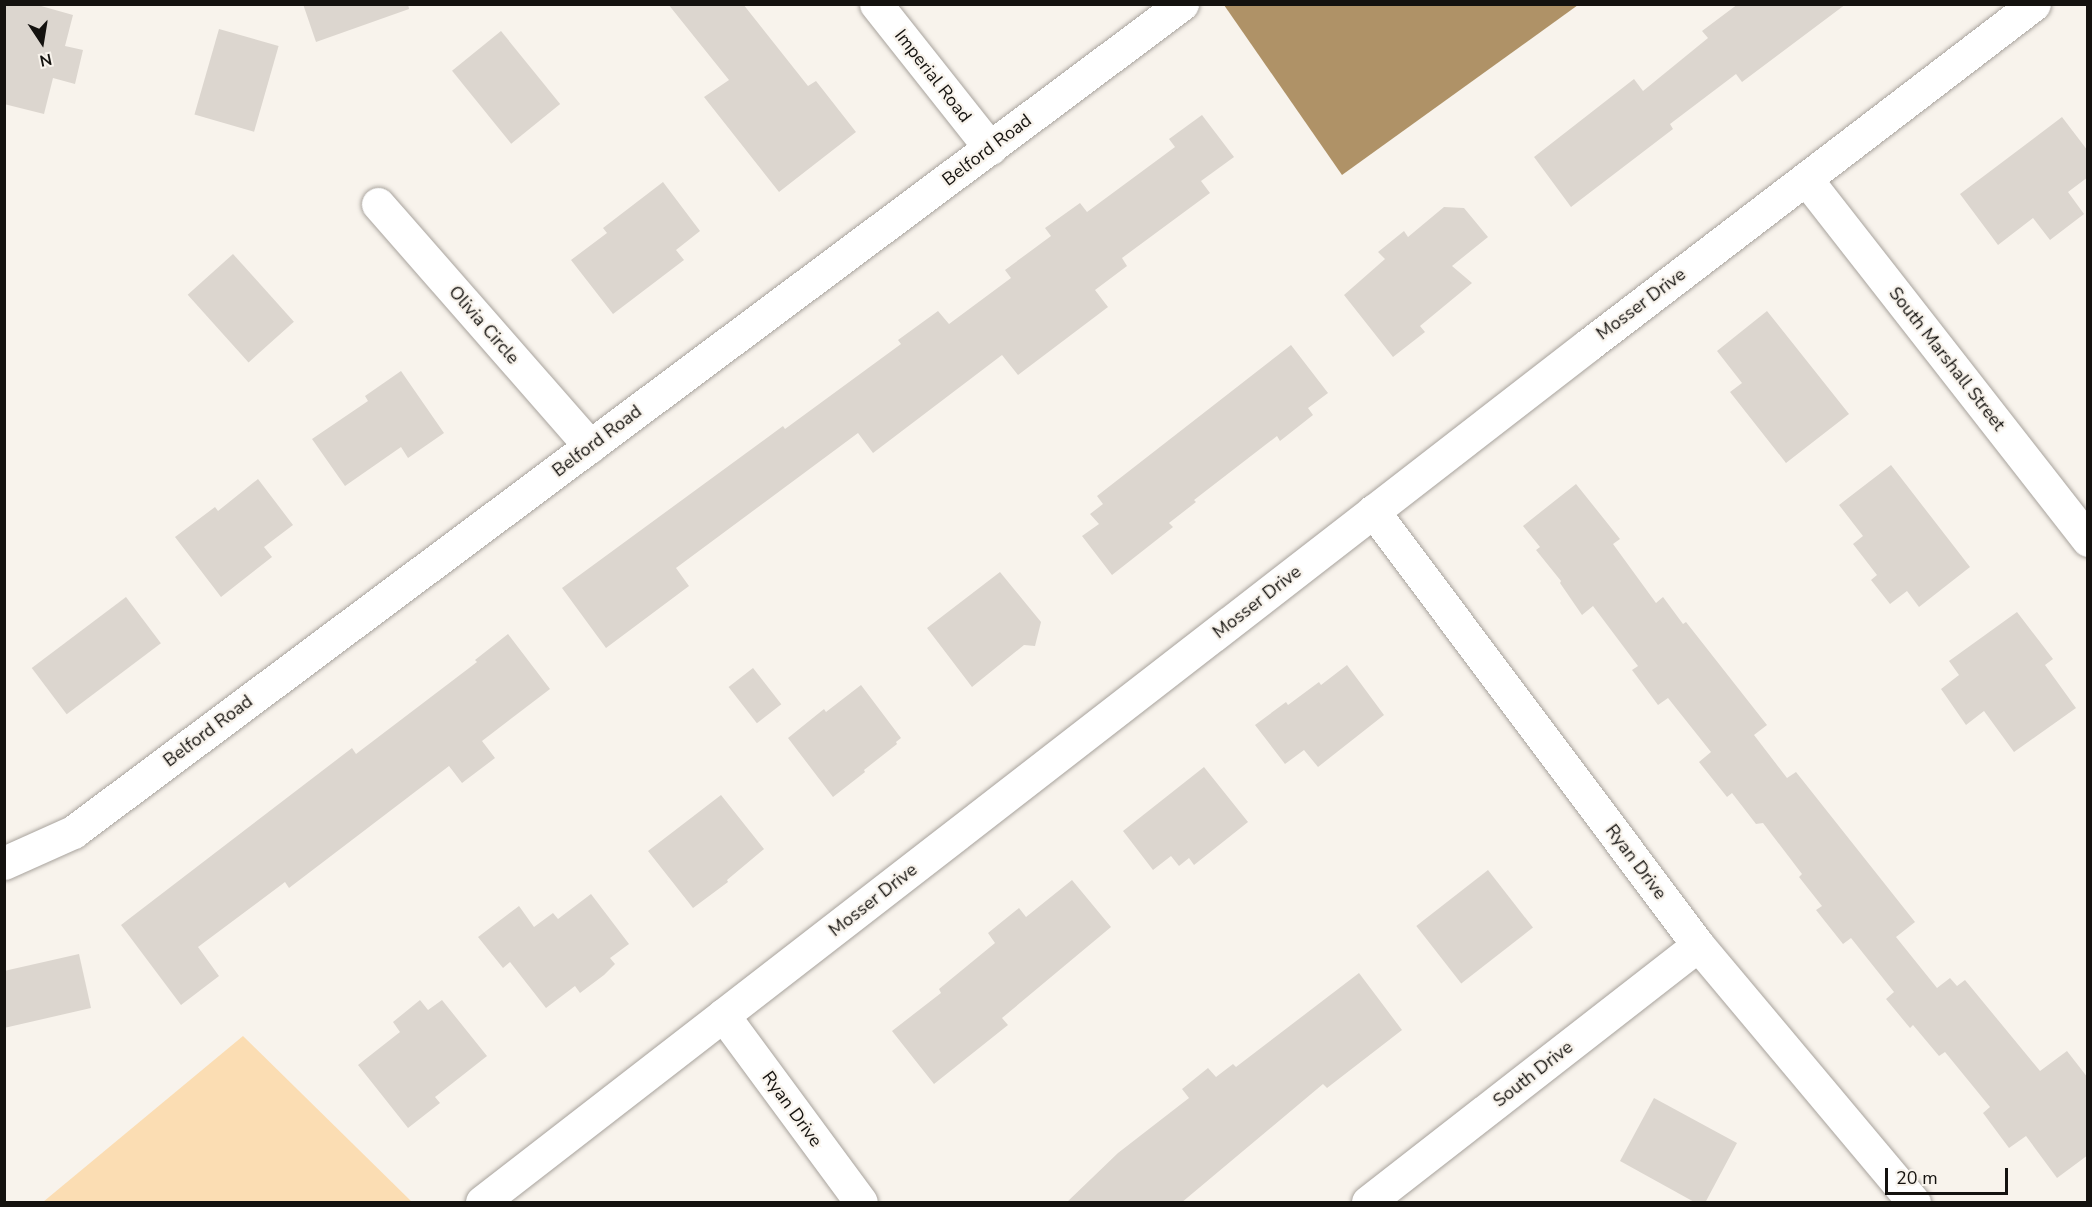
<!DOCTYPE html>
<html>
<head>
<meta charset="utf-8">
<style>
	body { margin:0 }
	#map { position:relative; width:2092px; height:1207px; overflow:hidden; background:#f8f3ec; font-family:"Nunito Sans",sans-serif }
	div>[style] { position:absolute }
	.green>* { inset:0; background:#fbddb3 }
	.water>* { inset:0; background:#af9267 }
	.building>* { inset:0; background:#dcd6cf; transform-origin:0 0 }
	.roads { filter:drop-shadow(0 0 2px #a8a39d) drop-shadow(0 0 2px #a8a39d) }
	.street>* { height:33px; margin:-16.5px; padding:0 16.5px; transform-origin:16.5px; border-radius:16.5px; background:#fff }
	span { translate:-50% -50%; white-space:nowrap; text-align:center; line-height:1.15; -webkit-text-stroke:4.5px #f8f3ec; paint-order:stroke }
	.street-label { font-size:18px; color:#14120f }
	.frame { position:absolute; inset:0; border:6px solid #14120f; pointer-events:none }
	.north { position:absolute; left:12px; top:12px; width:60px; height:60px; -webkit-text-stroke:4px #f8f3ec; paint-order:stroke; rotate:168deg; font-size:16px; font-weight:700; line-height:24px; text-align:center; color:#14120f }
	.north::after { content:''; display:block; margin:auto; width:21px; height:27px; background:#14120f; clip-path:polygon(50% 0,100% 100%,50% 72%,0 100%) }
	.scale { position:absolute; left:1885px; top:1168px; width:123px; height:27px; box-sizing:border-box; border:3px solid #14120f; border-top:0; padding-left:8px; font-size:18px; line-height:21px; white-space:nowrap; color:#14120f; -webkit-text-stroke:4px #f8f3ec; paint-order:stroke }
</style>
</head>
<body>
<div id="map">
	<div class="green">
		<div style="clip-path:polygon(243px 1036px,412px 1202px,43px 1202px)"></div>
	</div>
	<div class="water">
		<div style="clip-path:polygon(1224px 5px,1578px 5px,1342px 175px)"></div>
	</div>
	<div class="building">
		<div style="clip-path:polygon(4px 4px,34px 4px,73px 15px,65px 46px,83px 50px,75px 84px,53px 78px,44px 114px,4px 104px)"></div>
		<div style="clip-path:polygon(303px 4px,408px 4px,409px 9px,316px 42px)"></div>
		<div style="clip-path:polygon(668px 4px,743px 4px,808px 86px,816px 81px,856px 132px,779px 192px,704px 97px,729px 80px)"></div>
		<div style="clip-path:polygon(1738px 4px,1846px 4px,1742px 82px,1736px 74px,1670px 124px,1673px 129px,1571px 207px,1534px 157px,1634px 79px,1643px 91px,1708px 38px,1702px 31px)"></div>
		<div style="left:219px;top:29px;width:62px;height:89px;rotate:16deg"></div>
		<div style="left:501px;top:31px;width:94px;height:63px;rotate:51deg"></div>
		<div style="clip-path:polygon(1202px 115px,1234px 157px,1201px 181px,1210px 193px,1122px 258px,1127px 266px,1095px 290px,1108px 307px,1018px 375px,1002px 355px,873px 453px,858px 433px,676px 568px,689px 586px,606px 648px,562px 588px,783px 426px,785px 429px,901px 344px,898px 340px,938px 311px,949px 324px,1011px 278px,1005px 270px,1051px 236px,1045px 228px,1080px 203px,1087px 212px,1175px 147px,1169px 139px)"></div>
		<div style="clip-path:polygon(2062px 117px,2088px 151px,2088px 177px,2068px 192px,2084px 214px,2050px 240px,2033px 218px,1998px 245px,1960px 194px)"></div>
		<div style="clip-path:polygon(663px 182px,700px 231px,676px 250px,684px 260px,613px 314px,571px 260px,607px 233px,603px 228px)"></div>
		<div style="clip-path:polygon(1444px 207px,1464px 208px,1488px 237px,1452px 266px,1472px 283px,1420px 326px,1425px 332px,1393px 357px,1344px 295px,1385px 259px,1378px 252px,1404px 231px,1408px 237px)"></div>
		<div style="left:233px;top:254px;width:91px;height:61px;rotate:48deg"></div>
		<div style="clip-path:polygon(1767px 311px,1849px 414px,1786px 463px,1730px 392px,1742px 383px,1717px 351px)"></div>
		<div style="clip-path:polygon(1291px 345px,1328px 393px,1308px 408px,1313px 415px,1280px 441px,1277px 436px,1194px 500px,1196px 502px,1169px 523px,1173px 527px,1112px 575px,1082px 536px,1099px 524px,1090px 514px,1103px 504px,1097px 496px)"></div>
		<div style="clip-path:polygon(401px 371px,444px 433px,408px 458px,401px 447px,345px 486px,312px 439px,368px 401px,365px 396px)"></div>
		<div style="clip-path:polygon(1891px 465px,1970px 567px,1919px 607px,1907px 591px,1890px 604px,1871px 580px,1877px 575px,1853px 544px,1863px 536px,1839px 505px)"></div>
		<div style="clip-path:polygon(258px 479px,293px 525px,264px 547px,272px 557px,221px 597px,175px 537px,215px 507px,218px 511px)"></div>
		<div style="clip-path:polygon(1576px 484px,1620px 539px,1613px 544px,1656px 603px,1663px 597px,1683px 624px,1686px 622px,1767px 725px,1754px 735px,1787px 778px,1796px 772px,1915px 922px,1896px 937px,1937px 988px,1950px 978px,1957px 986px,1965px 980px,2040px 1071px,2067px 1051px,2088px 1078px,2088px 1155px,2057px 1178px,2026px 1136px,2009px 1148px,1983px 1113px,1990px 1107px,1945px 1052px,1939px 1056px,1913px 1025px,1910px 1028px,1886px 999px,1894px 992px,1851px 938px,1843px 944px,1816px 910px,1822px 906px,1799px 877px,1802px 874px,1763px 823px,1756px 824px,1732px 793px,1727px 797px,1699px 762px,1711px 752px,1668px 698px,1658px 705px,1632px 670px,1638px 666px,1593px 606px,1582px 615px,1560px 583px,1561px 581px,1536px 550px,1540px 547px,1523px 526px)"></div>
		<div style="clip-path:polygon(1000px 572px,1041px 622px,1035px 646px,1024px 645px,972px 687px,927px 628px)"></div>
		<div style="left:126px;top:597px;width:58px;height:118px;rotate:53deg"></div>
		<div style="clip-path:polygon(2017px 612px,2053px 659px,2045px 665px,2076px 708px,2014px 752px,1984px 711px,1966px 725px,1941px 689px,1959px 675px,1949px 661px)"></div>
		<div style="clip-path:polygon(508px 634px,550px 689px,482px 741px,495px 758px,462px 783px,449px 766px,289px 888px,285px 882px,198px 947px,219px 976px,181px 1005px,121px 925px,352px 748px,356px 754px,477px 662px,475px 660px)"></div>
		<div style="clip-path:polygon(1347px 665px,1384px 715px,1318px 767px,1304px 750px,1285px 764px,1255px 725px,1286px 702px,1288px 705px,1319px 682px,1321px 685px)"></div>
		<div style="left:753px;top:668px;width:46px;height:31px;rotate:52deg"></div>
		<div style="clip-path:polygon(861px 685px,901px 738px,896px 742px,897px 744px,864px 770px,865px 772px,833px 797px,788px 738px,824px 709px,826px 712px)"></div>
		<div style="clip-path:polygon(1204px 767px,1248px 822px,1194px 865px,1189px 858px,1179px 866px,1171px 856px,1153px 870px,1123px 831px)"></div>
		<div style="clip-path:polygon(721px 795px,764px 849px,727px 880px,728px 882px,693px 908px,648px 851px)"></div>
		<div style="left:1488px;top:870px;width:73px;height:91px;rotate:52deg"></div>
		<div style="clip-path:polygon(1072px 880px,1111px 927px,1002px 1018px,1008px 1025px,934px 1084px,892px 1031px,941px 993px,939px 989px,995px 943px,988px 933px,1019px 908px,1026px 917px)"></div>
		<div style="clip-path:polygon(591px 894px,629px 944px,610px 958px,615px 964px,604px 975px,580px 993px,575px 986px,546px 1008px,510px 962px,503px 968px,478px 937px,519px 906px,534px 927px,553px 913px,558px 919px)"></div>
		<div style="clip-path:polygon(79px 954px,91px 1008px,4px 1028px,4px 971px)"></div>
		<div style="clip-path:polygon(1359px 973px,1402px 1030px,1327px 1088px,1323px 1084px,1181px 1203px,1066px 1203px,1118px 1153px,1189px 1098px,1182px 1089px,1208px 1068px,1216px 1077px,1233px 1064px,1236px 1067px)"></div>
		<div style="clip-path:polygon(420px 1000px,428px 1010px,442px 1000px,487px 1056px,435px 1097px,440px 1103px,408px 1128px,358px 1065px,400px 1032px,393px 1022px)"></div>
		<div style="clip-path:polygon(1654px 1098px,1737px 1143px,1705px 1203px,1696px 1203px,1620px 1161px)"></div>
	</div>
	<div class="roads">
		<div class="street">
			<div style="left:876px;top:4px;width:184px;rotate:51.6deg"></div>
			<div style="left:1806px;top:179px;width:458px;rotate:52deg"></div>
			<div style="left:378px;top:204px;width:322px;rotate:48.8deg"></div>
			<div style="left:1373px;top:511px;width:542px;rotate:53.17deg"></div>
			<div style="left:1698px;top:945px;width:336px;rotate:50deg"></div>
			<div style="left:4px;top:863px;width:76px;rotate:-24.2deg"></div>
			<div style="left:73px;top:832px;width:1384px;rotate:-36.75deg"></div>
			<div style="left:723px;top:1015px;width:232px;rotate:53.6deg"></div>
			<div style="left:482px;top:1202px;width:1399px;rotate:-37.77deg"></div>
			<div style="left:1588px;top:345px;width:561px;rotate:-37.4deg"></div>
			<div style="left:1368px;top:1202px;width:418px;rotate:-37.9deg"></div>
		</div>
	</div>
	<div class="street-label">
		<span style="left:933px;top:76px;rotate:52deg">Imperial Road</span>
		<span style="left:987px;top:150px;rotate:-37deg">Belford Road</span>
		<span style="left:1641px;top:304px;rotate:-37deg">Mosser Drive</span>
		<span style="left:484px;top:325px;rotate:49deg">Olivia Circle</span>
		<span style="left:1947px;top:359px;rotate:52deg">South Marshall Street</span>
		<span style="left:597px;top:441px;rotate:-37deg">Belford Road</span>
		<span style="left:1257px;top:602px;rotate:-38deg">Mosser Drive</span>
		<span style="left:208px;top:731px;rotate:-37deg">Belford Road</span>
		<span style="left:1636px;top:862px;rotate:53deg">Ryan Drive</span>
		<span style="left:873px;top:900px;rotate:-38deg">Mosser Drive</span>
		<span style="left:1533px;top:1074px;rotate:-38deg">South Drive</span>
		<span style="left:792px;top:1109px;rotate:54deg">Ryan Drive</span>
	</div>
	<div class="frame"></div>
	<div class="north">N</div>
	<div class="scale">20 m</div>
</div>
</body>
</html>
